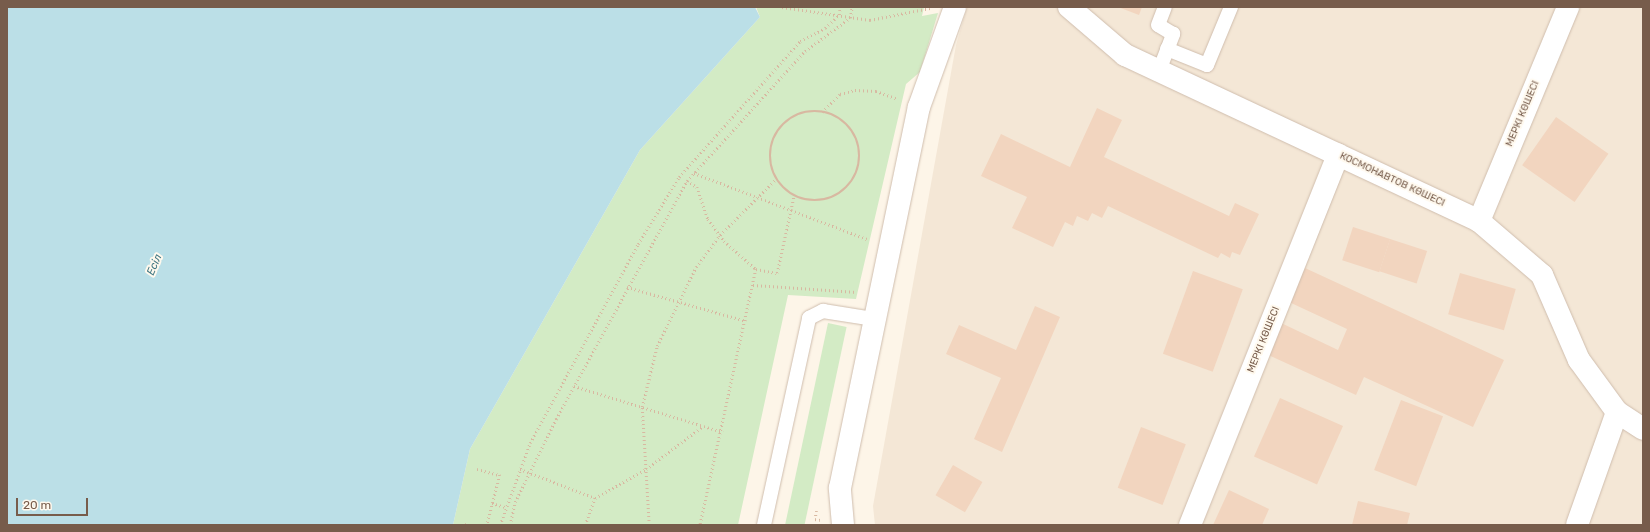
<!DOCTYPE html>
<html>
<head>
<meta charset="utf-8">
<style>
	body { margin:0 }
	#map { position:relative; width:1650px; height:532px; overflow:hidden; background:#fdf5e8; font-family:Rubik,sans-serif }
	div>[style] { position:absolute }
	.residential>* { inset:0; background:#f4e7d6 }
	.green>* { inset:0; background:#d3ebc5; transform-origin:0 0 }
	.water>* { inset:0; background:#bbdfe7 }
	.building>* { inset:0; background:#f2d5bf; transform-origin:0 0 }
	.path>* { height:2.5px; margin-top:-1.25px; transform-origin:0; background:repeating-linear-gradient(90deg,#d8b8a1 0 1px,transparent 0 4px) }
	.path>.ring { margin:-1.25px; padding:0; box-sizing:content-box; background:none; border:2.5px solid #d8b8a1; border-radius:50% }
	.roads { filter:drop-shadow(0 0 1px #cfbdad) drop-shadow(0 0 1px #cfbdad) }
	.service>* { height:14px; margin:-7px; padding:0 7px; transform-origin:7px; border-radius:7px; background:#fff }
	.minor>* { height:22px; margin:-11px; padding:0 11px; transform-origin:11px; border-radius:11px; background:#fff }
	span { translate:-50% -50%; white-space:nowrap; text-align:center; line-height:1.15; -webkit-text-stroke:4px #fff9ee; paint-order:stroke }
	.street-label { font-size:10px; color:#775c4b }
	.water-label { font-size:11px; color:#417783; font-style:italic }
	.frame { position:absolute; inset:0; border:8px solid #775c4b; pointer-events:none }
	.scale { position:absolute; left:16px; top:498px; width:72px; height:18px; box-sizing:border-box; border:2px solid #775c4b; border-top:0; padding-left:5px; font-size:12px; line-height:14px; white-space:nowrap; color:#775c4b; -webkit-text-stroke:3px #fff9ee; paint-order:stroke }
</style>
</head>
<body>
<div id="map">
	<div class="residential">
		<div style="clip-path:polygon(967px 7px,1643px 7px,1643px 525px,875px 525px,873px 506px,956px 45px)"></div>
	</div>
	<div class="green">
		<div style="clip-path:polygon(756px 7px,924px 7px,922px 16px,938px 13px,920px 72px,906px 84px,856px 299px,788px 295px,738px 525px,453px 525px,470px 449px,640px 150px,760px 17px)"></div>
		<div style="left:828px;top:323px;width:19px;height:206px;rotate:12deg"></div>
	</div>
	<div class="water">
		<div style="clip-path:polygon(7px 7px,755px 7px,760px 17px,640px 150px,470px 449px,453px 525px,7px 525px)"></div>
	</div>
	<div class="building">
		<div style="clip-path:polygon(1118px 7px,1142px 7px,1139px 15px)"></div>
		<div style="clip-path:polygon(1097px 108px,1122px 120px,1104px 157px,1229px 216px,1235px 203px,1259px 214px,1240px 255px,1232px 252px,1230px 258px,1221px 253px,1218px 258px,1108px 206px,1102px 218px,1092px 213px,1088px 221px,1077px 216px,1073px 226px,1065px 222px,1053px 247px,1012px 228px,1027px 197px,981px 176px,1001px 134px,1070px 167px)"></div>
		<div style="left:1556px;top:117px;width:64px;height:59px;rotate:35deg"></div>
		<div style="left:1353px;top:227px;width:39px;height:35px;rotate:18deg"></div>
		<div style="left:1390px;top:239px;width:39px;height:34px;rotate:18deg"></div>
		<div style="clip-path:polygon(1305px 268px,1504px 360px,1473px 427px,1364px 377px,1356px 395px,1264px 353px,1279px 322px,1338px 350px,1347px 329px,1289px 302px)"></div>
		<div style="left:1193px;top:271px;width:53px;height:88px;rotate:20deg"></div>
		<div style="left:1460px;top:273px;width:58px;height:43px;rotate:16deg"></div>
		<div style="clip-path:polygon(1035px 306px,1060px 317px,1002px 452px,974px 439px,1001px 378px,946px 354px,959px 325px,1016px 350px)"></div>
		<div style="left:1280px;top:398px;width:69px;height:64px;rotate:24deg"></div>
		<div style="left:1401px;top:400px;width:45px;height:75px;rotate:21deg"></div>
		<div style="left:1141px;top:427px;width:48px;height:65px;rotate:21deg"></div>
		<div style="left:953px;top:465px;width:34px;height:35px;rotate:30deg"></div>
		<div style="clip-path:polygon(1229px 490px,1269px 509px,1262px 525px,1213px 525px)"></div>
		<div style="clip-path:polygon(1358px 501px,1410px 513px,1407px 525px,1352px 525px)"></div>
	</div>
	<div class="path">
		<div style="left:782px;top:7px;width:89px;rotate:8.4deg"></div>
		<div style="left:870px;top:20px;width:61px;rotate:-11.3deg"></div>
		<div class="ring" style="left:770px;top:111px;width:87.5px;height:87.5px"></div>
		<div style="left:822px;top:112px;width:25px;rotate:-45deg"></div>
		<div style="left:840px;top:94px;width:16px;rotate:-15deg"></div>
		<div style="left:855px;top:90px;width:21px;rotate:3deg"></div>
		<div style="left:876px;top:91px;width:23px;rotate:20deg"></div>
		<div style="left:694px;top:173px;width:185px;rotate:20.9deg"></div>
		<div style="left:687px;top:181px;width:12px;rotate:31deg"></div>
		<div style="left:697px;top:187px;width:34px;rotate:71deg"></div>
		<div style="left:708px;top:219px;width:27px;rotate:54deg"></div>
		<div style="left:724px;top:241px;width:43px;rotate:41.2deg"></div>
		<div style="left:756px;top:269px;width:262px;rotate:102.3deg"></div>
		<div style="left:756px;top:269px;width:21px;rotate:11deg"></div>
		<div style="left:777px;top:273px;width:80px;rotate:-77.7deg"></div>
		<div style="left:753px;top:285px;width:104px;rotate:3.9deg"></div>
		<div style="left:627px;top:287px;width:124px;rotate:15.9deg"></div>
		<div style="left:574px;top:386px;width:156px;rotate:17.2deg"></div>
		<div style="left:477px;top:469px;width:24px;rotate:15deg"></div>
		<div style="left:500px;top:475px;width:52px;rotate:104.6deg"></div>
		<div style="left:520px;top:469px;width:80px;rotate:21.1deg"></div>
		<div style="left:492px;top:503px;width:14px;rotate:17deg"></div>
		<div style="left:817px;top:511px;width:8px;rotate:104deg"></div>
		<div style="left:815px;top:519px;width:5px;rotate:11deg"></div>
		<div style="left:465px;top:524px;width:3px;rotate:18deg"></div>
		<div style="left:500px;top:525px;width:87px;rotate:-69.9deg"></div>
		<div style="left:530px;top:443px;width:226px;rotate:-61.5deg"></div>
		<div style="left:638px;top:244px;width:79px;rotate:-58.5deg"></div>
		<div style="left:679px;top:177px;width:182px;rotate:-48.3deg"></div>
		<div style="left:800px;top:41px;width:28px;rotate:-27deg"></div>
		<div style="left:825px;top:28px;width:19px;rotate:-43deg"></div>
		<div style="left:839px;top:15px;width:8px;rotate:-83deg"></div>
		<div style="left:510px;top:525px;width:24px;rotate:-78deg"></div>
		<div style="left:515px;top:502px;width:93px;rotate:-63.7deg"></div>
		<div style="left:556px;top:419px;width:272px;rotate:-61.2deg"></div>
		<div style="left:687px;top:181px;width:176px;rotate:-47.8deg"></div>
		<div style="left:805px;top:51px;width:56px;rotate:-36.3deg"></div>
		<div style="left:850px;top:18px;width:11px;rotate:-80deg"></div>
		<div style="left:585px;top:525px;width:29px;rotate:-70deg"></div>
		<div style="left:595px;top:498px;width:59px;rotate:-29.6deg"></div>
		<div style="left:646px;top:469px;width:71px;rotate:-37deg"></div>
		<div style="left:649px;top:525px;width:118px;rotate:-93.4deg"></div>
		<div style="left:642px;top:407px;width:63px;rotate:-76.2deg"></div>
		<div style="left:657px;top:346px;width:88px;rotate:-63.7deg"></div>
		<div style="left:696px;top:267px;width:40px;rotate:-53deg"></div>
		<div style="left:720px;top:235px;width:79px;rotate:-45deg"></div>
	</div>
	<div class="roads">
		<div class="service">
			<div style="left:1167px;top:49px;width:43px;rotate:21.8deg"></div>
			<div style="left:1207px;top:65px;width:63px;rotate:-67.5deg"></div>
			<div style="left:1159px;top:71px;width:40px;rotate:-69deg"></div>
			<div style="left:1173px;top:34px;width:17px;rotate:-149deg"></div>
			<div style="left:1158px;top:25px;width:19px;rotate:-69deg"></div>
			<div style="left:764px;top:525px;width:212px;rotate:-77.7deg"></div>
			<div style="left:809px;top:318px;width:16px;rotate:-27deg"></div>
			<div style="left:823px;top:311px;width:52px;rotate:8.9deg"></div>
		</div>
		<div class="minor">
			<div style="left:1069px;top:7px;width:74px;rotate:40.6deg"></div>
			<div style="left:1125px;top:55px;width:391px;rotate:25.1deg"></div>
			<div style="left:1479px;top:221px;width:83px;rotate:40.6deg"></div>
			<div style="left:1542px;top:275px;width:93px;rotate:66.5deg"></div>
			<div style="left:1579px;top:360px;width:64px;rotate:53.8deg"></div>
			<div style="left:1617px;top:412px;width:31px;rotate:33deg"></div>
			<div style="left:1479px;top:221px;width:232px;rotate:-67.4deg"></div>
			<div style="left:843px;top:525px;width:37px;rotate:-95deg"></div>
			<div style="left:840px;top:488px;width:389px;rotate:-78.3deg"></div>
			<div style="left:919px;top:107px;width:106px;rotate:-70.2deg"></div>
			<div style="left:1190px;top:525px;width:399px;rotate:-68.2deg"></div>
			<div style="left:1577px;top:525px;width:120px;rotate:-70.5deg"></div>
		</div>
	</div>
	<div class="street-label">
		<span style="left:1523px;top:114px;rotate:-67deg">МЕРКІ КӨШЕСІ</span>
		<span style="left:1392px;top:180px;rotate:25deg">КОСМОНАВТОВ КӨШЕСІ</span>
		<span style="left:1264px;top:340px;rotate:-68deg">МЕРКІ КӨШЕСІ</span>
	</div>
	<div class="water-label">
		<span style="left:155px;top:265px;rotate:-67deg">Есіл</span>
	</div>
	<div class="frame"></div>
	<div class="scale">20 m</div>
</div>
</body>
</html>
